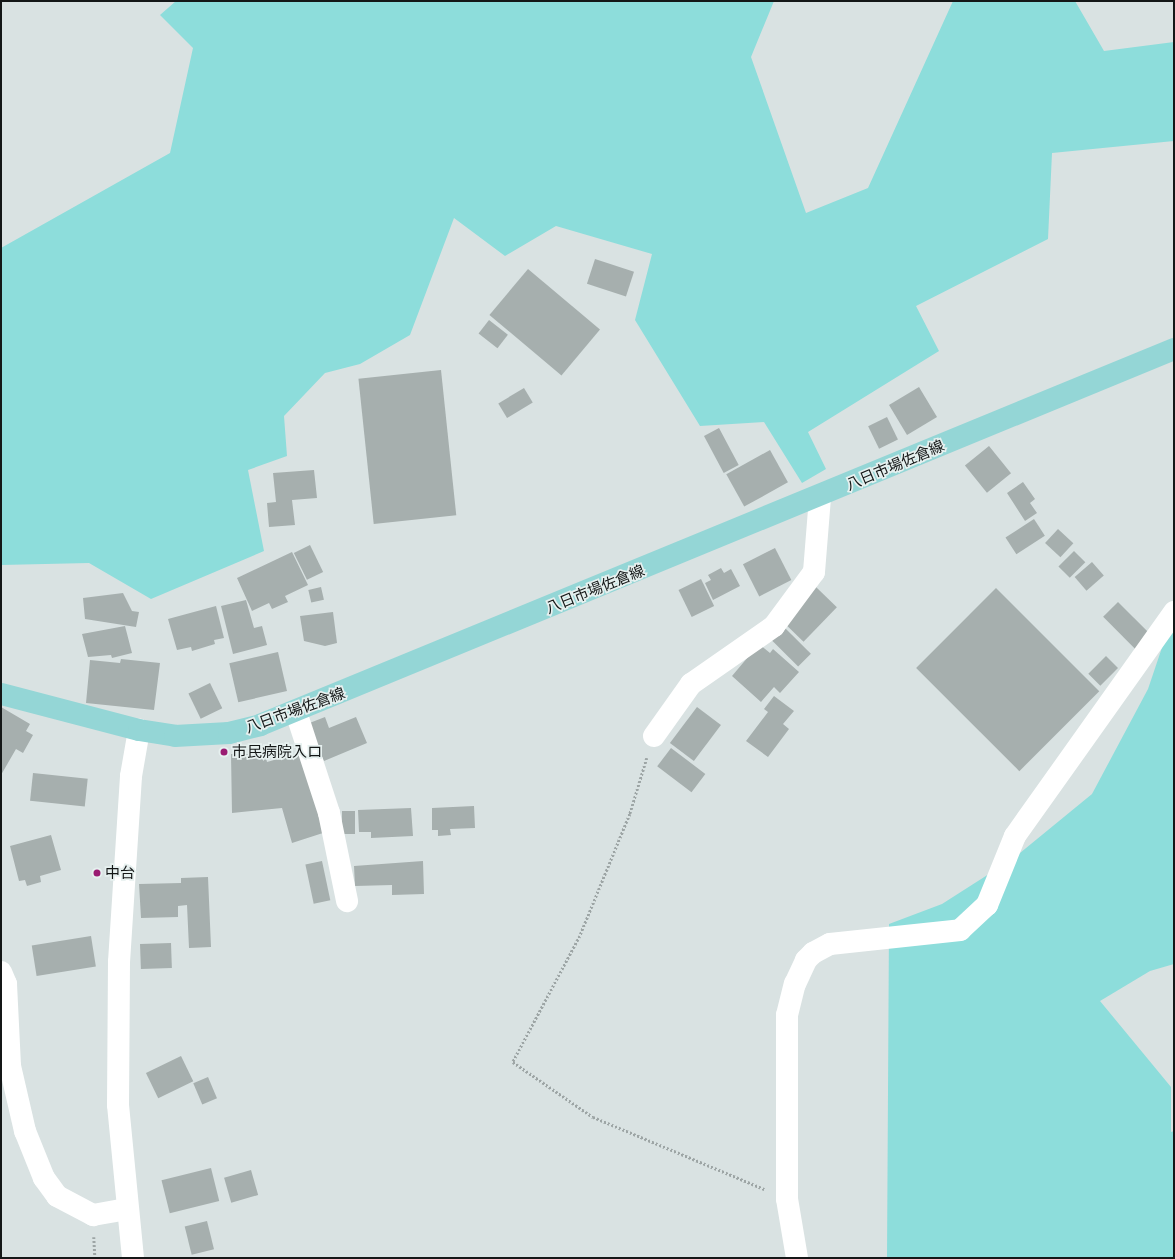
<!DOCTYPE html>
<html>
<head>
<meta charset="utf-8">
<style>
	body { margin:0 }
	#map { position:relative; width:1175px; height:1259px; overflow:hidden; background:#d9e2e2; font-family:"PT Sans Narrow","Noto Sans JP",sans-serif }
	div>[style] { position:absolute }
	.green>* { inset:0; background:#8ddddb }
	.building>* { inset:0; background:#a6afae; transform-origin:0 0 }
	.path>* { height:2.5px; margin-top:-1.25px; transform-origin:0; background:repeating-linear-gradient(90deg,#9da5a5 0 2px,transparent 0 4px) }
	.minor>* { height:22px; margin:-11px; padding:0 11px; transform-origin:11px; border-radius:11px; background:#fff }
	.major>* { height:22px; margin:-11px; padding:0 11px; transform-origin:11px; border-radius:11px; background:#94d6d6 }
	.dots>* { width:11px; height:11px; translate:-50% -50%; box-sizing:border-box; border:2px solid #e6f0ef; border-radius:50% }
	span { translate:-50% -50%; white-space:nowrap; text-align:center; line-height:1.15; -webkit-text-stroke:3.5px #e6f0ef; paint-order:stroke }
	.street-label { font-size:15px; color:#141717 }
	.poi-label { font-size:15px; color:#141717 }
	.left { translate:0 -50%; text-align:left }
	.frame { position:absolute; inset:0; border:2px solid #141717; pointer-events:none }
</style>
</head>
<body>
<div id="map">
	<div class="green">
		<div style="clip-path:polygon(176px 1px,774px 1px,751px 57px,806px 213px,868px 188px,953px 1px,1075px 1px,1104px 51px,1174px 42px,1174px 141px,1052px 153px,1048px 239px,916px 306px,939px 351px,808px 432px,826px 469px,802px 483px,764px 422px,700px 426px,635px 320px,652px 254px,556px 226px,505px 256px,454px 218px,410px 335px,360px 364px,325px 373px,284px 416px,287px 456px,248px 470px,264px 551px,151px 599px,89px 563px,1px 565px,1px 248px,170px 153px,193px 48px,160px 15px)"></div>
		<div style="clip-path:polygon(1174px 612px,1174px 964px,1150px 971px,1100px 1001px,1171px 1087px,1171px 1132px,1174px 1131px,1174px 1258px,887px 1258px,889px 924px,942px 904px,1014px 858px,1092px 794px,1148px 689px)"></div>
	</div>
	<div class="building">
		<div style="left:595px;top:259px;width:41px;height:26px;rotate:18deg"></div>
		<div style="left:528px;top:269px;width:94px;height:60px;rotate:40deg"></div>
		<div style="left:489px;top:320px;width:24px;height:17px;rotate:38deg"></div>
		<div style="left:441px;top:370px;width:146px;height:83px;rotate:84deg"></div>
		<div style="left:919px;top:387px;width:35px;height:35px;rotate:59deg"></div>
		<div style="left:524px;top:388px;width:17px;height:30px;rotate:59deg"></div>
		<div style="left:887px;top:417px;width:25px;height:21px;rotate:64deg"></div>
		<div style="left:719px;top:428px;width:42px;height:17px;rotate:62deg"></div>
		<div style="left:989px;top:446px;width:35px;height:31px;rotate:51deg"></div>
		<div style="left:770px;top:450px;width:37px;height:50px;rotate:61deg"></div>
		<div style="clip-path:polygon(314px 470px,317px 498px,292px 500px,295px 525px,269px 527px,267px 503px,276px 502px,273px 473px)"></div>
		<div style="clip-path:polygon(1023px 482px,1035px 499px,1030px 503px,1037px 513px,1025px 521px,1007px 493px)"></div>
		<div style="left:1034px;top:519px;width:20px;height:34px;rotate:57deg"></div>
		<div style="left:1058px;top:529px;width:21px;height:19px;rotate:43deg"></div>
		<div style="left:310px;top:545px;width:30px;height:18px;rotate:64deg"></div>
		<div style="left:775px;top:548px;width:36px;height:36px;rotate:63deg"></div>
		<div style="left:1074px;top:551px;width:16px;height:22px;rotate:45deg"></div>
		<div style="clip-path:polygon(292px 552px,308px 585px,285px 596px,288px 602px,272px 609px,269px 603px,252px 611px,237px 578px)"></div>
		<div style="left:1092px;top:562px;width:18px;height:23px;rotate:49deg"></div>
		<div style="clip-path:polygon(721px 568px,724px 573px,731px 569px,740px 586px,713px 600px,705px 583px,711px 580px,708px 575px)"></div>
		<div style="left:701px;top:579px;width:30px;height:25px;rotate:64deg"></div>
		<div style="left:321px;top:587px;width:13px;height:13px;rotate:77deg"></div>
		<div style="left:816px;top:587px;width:29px;height:48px;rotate:44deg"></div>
		<div style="left:996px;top:588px;width:146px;height:113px;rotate:45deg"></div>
		<div style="clip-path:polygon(123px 593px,132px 611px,139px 612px,136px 627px,85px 619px,83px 598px)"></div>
		<div style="clip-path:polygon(246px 600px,254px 628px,262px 626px,267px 645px,233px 654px,221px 606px)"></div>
		<div style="left:1118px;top:602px;width:45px;height:21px;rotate:45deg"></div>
		<div style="clip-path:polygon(216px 606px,224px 638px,214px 640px,215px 644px,192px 651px,191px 647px,177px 650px,168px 619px)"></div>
		<div style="clip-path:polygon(333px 612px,337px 643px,325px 646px,304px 641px,300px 616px)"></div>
		<div style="clip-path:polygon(125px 626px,132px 653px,112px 658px,111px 655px,88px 657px,82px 634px)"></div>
		<div style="left:784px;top:627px;width:38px;height:18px;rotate:45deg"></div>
		<div style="clip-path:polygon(759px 644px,770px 653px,773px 649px,799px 672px,780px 693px,774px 687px,761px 702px,732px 676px)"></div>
		<div style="left:278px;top:652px;width:40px;height:50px;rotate:77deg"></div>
		<div style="left:1106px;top:656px;width:17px;height:25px;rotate:45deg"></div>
		<div style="clip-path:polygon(121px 659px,160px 663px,154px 710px,86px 703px,90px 660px,120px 663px)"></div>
		<div style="left:210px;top:683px;width:28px;height:24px;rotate:64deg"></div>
		<div style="clip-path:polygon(774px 696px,794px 711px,783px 724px,789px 729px,768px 757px,746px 741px,768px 712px,764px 709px)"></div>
		<div style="clip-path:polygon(1px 707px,30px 724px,26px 731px,33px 735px,23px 753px,16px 749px,1px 775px)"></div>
		<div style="left:697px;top:707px;width:30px;height:45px;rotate:37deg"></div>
		<div style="clip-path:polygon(325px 717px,329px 728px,356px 717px,367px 743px,324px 761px,307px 724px)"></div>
		<div style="left:671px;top:748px;width:43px;height:23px;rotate:37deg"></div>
		<div style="clip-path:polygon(302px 752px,326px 832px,292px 843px,282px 808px,232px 813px,231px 754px,265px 754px,267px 762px)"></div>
		<div style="left:33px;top:773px;width:55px;height:28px;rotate:6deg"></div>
		<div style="clip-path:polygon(474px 806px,475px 828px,450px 829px,451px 835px,438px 836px,438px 830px,432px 830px,432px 808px)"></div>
		<div style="clip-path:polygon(411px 808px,413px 836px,371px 838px,371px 832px,359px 832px,358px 810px)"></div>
		<div style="left:342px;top:811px;width:13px;height:23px"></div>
		<div style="clip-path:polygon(51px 835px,61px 870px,40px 876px,41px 882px,27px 886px,25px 880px,19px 881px,10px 846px)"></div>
		<div style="left:322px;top:861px;width:40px;height:17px;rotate:78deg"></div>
		<div style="clip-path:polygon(423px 861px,424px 894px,392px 895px,392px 885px,355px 886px,354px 866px)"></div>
		<div style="clip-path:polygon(208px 877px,211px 947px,189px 948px,187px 905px,178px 906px,178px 917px,141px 918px,139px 884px,181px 883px,181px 878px)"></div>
		<div style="left:91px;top:936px;width:31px;height:60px;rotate:81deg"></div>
		<div style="left:171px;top:943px;width:25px;height:31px;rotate:88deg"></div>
		<div style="left:181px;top:1056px;width:28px;height:39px;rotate:64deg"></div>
		<div style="left:208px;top:1077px;width:23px;height:16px;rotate:67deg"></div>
		<div style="left:211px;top:1168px;width:34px;height:51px;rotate:76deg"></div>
		<div style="left:251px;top:1170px;width:26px;height:28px;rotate:74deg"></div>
		<div style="left:207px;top:1221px;width:29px;height:23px;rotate:76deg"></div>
	</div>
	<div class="path">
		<div style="left:647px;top:758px;width:59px;rotate:106.9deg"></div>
		<div style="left:630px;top:814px;width:132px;rotate:112.3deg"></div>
		<div style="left:580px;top:936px;width:143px;rotate:118deg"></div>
		<div style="left:513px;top:1062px;width:97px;rotate:34.5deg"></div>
		<div style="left:593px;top:1117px;width:186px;rotate:22.8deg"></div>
		<div style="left:94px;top:1237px;width:21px;rotate:87deg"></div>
	</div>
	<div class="minor">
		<div style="left:296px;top:712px;width:106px;rotate:71.9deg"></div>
		<div style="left:329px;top:813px;width:90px;rotate:78.4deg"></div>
		<div style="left:654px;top:736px;width:64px;rotate:-54.6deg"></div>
		<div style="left:691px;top:684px;width:101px;rotate:-34.9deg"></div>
		<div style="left:774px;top:626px;width:67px;rotate:-53.5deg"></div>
		<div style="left:814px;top:572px;width:75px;rotate:-85.4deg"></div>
		<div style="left:1px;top:972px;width:13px;rotate:67deg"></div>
		<div style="left:6px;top:984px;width:82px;rotate:87.2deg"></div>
		<div style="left:10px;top:1066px;width:67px;rotate:77deg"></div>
		<div style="left:25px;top:1131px;width:51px;rotate:68deg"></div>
		<div style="left:44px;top:1178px;width:22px;rotate:54deg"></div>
		<div style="left:57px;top:1196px;width:41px;rotate:27.8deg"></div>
		<div style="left:93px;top:1215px;width:35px;rotate:-10deg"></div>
		<div style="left:133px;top:1258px;width:154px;rotate:-95.6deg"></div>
		<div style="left:118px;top:1105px;width:143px;rotate:-89.6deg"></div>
		<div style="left:119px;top:962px;width:186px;rotate:-86.3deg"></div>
		<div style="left:131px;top:776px;width:47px;rotate:-80.1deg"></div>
		<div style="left:797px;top:1258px;width:60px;rotate:-99.6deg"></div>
		<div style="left:787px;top:1199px;width:184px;rotate:-90deg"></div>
		<div style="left:787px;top:1015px;width:32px;rotate:-76deg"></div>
		<div style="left:795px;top:984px;width:26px;rotate:-65deg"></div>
		<div style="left:806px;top:960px;width:10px;rotate:-45deg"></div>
		<div style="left:813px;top:953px;width:19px;rotate:-28deg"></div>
		<div style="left:830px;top:944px;width:131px;rotate:-6.1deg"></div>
		<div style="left:960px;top:930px;width:37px;rotate:-43deg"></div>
		<div style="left:987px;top:905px;width:74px;rotate:-67.9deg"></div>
		<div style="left:1015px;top:836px;width:275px;rotate:-54.6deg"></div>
	</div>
	<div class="major">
		<div style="left:1px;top:694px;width:143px;rotate:14.6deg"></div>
		<div style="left:139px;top:730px;width:36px;rotate:9deg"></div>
		<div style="left:175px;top:736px;width:54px;rotate:-3.2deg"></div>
		<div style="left:229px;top:733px;width:32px;rotate:-14deg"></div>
		<div style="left:260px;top:725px;width:988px;rotate:-22.36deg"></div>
	</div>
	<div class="dots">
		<div style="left:224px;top:752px;background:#9a1c72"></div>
		<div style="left:97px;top:873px;background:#9a1c72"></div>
	</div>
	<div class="street-label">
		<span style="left:895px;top:465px;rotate:-23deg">八日市場佐倉線</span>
		<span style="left:595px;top:589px;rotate:-22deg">八日市場佐倉線</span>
		<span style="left:295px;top:710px;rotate:-20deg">八日市場佐倉線</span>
	</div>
	<div class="poi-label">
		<span class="left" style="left:232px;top:752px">市民病院入ロ</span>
		<span class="left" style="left:105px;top:873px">中台</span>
	</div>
	<div class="frame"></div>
</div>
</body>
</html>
